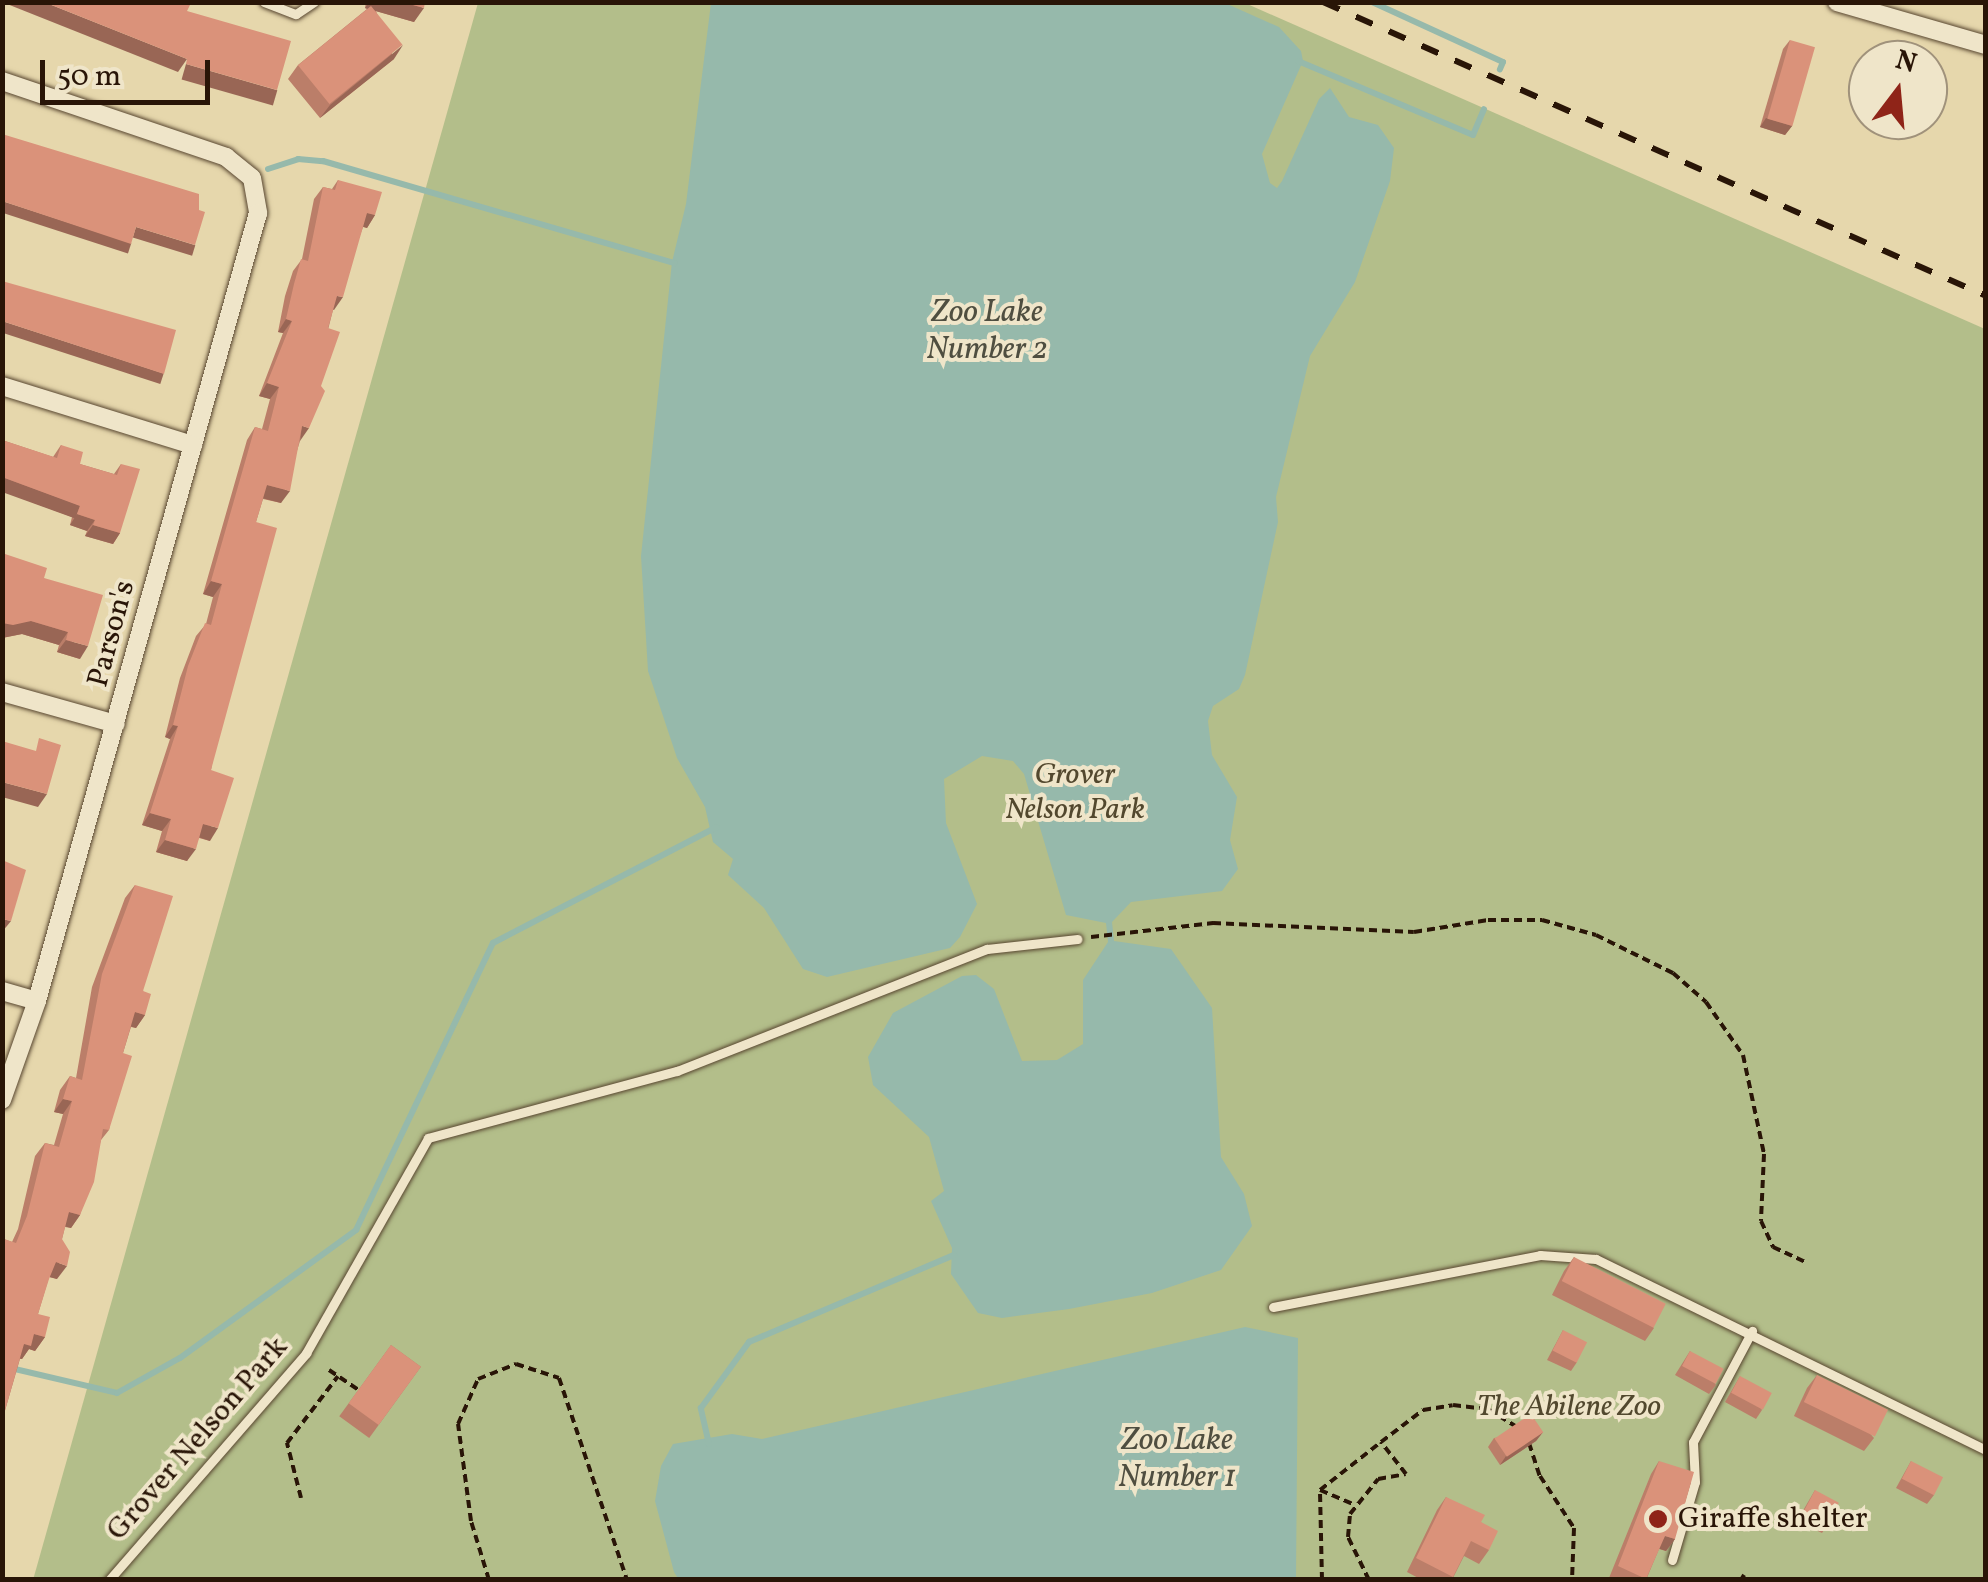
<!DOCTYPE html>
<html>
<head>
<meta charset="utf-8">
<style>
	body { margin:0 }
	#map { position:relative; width:1988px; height:1582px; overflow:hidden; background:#e6d7ac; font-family:Vollkorn,serif }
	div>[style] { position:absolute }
	.green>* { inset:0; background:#b3be8a }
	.water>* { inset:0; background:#96b9ab }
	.stream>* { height:6px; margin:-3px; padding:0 3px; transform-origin:3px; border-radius:3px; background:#96b9ab }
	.path>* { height:4px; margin-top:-2px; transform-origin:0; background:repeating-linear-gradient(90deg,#291507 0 8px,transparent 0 13px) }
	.roads { filter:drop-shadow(0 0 2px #584630) drop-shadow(0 0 2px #584630) }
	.service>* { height:9px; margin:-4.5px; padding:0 4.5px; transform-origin:4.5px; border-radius:4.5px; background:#efe5c9 }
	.minor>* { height:18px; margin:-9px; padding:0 9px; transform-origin:9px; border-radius:9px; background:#efe5c9 }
	.rail>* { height:6px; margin-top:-3px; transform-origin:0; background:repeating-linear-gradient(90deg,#291507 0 18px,transparent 0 36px) }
	.wall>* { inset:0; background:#bb7e69; transform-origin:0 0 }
	.shaded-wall>* { inset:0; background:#965; transform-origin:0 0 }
	.building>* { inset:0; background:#da927a; transform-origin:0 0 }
	.dots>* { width:28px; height:28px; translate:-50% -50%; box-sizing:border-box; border:5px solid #efe5c9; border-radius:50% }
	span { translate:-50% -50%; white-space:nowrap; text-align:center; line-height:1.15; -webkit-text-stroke:8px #efe5c9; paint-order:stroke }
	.street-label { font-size:30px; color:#291507 }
	.park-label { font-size:30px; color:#52482e; font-style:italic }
	.poi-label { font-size:30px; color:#291507 }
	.left { translate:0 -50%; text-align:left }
	.water-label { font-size:32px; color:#4f4e40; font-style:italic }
	.frame { position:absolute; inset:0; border:5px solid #291507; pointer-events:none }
	.north { position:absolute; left:1848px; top:40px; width:100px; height:100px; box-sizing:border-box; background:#efe5c9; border:2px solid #a0927b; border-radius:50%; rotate:16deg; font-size:28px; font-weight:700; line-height:40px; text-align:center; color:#291507 }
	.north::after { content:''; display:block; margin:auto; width:35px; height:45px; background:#8f2418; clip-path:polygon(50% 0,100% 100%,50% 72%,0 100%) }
	.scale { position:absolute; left:40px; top:60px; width:170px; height:45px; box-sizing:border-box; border:5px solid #291507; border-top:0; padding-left:12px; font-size:30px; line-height:35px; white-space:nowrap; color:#291507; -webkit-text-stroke:8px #efe5c9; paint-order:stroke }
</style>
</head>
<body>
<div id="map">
	<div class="green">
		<div style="clip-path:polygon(478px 3px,1245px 3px,1985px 329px,1985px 1579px,33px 1580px)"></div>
	</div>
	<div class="water">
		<div style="clip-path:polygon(711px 3px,1225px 3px,1279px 27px,1301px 51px,1303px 61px,1262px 154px,1270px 183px,1277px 188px,1282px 181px,1319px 99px,1330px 88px,1349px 117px,1378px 125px,1394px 148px,1390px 181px,1355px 282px,1310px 356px,1276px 497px,1278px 522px,1245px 675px,1239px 689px,1213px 706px,1208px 721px,1212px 755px,1237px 797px,1230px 840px,1238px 869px,1222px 891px,1131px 902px,1112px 922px,1114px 941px,1171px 949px,1212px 1008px,1221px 1157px,1244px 1194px,1252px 1226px,1221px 1270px,1152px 1293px,1069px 1309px,1002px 1318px,978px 1313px,951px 1274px,952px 1248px,931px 1201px,944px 1191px,929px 1137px,873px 1085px,868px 1057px,893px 1013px,962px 976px,976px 975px,994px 989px,1022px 1061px,1057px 1060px,1083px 1044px,1083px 980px,1108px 942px,1106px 923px,1066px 915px,1024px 774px,1013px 761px,982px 756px,944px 779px,946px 823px,977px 904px,960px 937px,950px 948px,827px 977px,803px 969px,764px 908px,728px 875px,733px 859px,713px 842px,705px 807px,677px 758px,648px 671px,641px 556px,672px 262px,686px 204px)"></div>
		<div style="clip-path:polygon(1245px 1327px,1298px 1338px,1296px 1579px,679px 1580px,674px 1572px,655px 1501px,661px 1466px,673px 1444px,732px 1434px,762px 1439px)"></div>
	</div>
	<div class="stream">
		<div style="left:1372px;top:2px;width:144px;rotate:24.6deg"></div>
		<div style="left:1503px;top:62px;width:8px;rotate:113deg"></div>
		<div style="left:1298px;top:61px;width:190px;rotate:22.9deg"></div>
		<div style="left:1473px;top:135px;width:28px;rotate:-67deg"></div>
		<div style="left:268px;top:169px;width:32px;rotate:-18deg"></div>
		<div style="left:298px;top:159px;width:25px;rotate:5deg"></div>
		<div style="left:323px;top:161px;width:366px;rotate:16.2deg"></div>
		<div style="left:2px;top:1366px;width:118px;rotate:13.2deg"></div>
		<div style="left:117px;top:1393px;width:72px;rotate:-29.1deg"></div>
		<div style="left:180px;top:1358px;width:218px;rotate:-36deg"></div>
		<div style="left:356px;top:1230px;width:318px;rotate:-64.5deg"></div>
		<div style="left:493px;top:943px;width:252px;rotate:-27.4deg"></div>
		<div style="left:709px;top:1444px;width:37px;rotate:-103deg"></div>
		<div style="left:701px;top:1408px;width:82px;rotate:-54deg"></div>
		<div style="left:749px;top:1342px;width:223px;rotate:-23deg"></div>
	</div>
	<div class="path">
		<div style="left:1091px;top:937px;width:123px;rotate:-6.5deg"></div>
		<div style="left:1213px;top:923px;width:201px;rotate:2.6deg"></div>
		<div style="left:1414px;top:932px;width:75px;rotate:-9.2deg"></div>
		<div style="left:1488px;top:920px;width:54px"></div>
		<div style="left:1542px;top:920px;width:56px;rotate:15.5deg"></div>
		<div style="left:1596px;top:935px;width:86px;rotate:26.3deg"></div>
		<div style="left:1673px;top:973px;width:44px;rotate:41.3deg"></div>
		<div style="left:1706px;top:1002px;width:65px;rotate:55.1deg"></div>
		<div style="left:1743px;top:1055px;width:101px;rotate:78deg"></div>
		<div style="left:1764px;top:1154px;width:67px;rotate:92.6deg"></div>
		<div style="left:1761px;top:1221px;width:29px;rotate:65deg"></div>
		<div style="left:1773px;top:1247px;width:38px;rotate:25deg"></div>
		<div style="left:329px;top:1370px;width:36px;rotate:34deg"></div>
		<div style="left:1529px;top:1443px;width:35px;rotate:72deg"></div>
		<div style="left:1540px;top:1476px;width:62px;rotate:56.8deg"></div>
		<div style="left:1574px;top:1528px;width:52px;rotate:92.2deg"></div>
		<div style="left:1320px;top:1490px;width:36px;rotate:23deg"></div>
		<div style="left:301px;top:1498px;width:57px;rotate:-104.3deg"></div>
		<div style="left:287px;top:1443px;width:84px;rotate:-52.7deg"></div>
		<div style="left:489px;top:1580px;width:62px;rotate:-107deg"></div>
		<div style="left:471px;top:1521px;width:98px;rotate:-97.6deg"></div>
		<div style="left:458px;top:1424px;width:49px;rotate:-66deg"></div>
		<div style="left:478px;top:1379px;width:41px;rotate:-21.5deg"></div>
		<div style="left:516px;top:1364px;width:45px;rotate:18deg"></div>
		<div style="left:559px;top:1378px;width:213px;rotate:71.4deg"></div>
		<div style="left:1322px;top:1580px;width:90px;rotate:-91.3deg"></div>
		<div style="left:1320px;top:1490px;width:78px;rotate:-38.2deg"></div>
		<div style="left:1381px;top:1442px;width:53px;rotate:-37.3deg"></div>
		<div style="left:1423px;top:1410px;width:30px;rotate:-9deg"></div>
		<div style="left:1453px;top:1405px;width:35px;rotate:7deg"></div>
		<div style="left:1488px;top:1409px;width:34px;rotate:32deg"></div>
		<div style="left:1369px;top:1580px;width:48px;rotate:-116deg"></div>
		<div style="left:1348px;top:1537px;width:23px;rotate:-85deg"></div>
		<div style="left:1350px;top:1514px;width:45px;rotate:-51.3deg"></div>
		<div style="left:1378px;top:1479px;width:28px;rotate:-10deg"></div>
		<div style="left:1406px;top:1474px;width:41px;rotate:-128deg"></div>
		<div style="left:1741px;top:1580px;width:6px;rotate:-59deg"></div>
	</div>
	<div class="roads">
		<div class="service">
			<div style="left:264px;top:2px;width:34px;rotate:21deg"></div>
			<div style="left:296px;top:14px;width:22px;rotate:-34deg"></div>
			<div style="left:1273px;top:1307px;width:272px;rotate:-11deg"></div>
			<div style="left:1540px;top:1255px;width:56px;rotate:4.1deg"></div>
			<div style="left:1596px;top:1259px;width:434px;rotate:26.1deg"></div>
			<div style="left:1672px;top:1560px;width:81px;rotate:-73.6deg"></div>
			<div style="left:1695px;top:1482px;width:40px;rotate:-92.9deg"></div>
			<div style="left:1693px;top:1442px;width:126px;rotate:-62deg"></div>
			<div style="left:109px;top:1580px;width:301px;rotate:-49deg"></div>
			<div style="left:306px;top:1353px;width:247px;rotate:-60.4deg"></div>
			<div style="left:428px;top:1138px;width:258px;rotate:-15.1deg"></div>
			<div style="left:677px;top:1071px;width:333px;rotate:-21.5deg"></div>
			<div style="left:987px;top:949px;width:91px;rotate:-6.3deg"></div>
		</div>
		<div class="minor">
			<div style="left:1837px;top:2px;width:155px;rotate:16.1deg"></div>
			<div style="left:2px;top:81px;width:237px;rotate:18.7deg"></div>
			<div style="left:226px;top:157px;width:33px;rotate:39deg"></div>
			<div style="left:252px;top:178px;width:36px;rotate:80deg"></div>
			<div style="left:258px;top:213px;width:818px;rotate:105.67deg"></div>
			<div style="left:37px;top:1001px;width:105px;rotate:109.5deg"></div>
			<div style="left:2px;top:386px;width:200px;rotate:17.2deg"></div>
			<div style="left:2px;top:692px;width:118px;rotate:15.7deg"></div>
			<div style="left:2px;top:991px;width:36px;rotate:16deg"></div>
		</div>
	</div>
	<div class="rail">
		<div style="left:1323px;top:2px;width:725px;rotate:23.91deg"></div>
	</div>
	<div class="wall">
		<div style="clip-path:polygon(366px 2px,425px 2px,414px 22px,376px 11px,394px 59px,320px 118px,288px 79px,298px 65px,367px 9px,365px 8px)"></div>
		<div style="clip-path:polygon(1790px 40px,1792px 126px,1785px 135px,1760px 127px,1783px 49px)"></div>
		<div style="clip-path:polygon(338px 180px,375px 215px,367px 228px,363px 227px,333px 310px,300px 441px,281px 503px,263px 499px,256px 522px,211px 770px,210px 841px,199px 838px,187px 861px,156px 852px,162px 831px,142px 825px,170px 739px,165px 737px,180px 678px,196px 636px,206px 624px,213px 597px,203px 594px,247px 440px,255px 427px,262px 429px,270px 399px,259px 396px,283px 333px,278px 332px,285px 296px,293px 271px,302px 259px,314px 199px,323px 187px,332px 189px)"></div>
		<div style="clip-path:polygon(2px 440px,53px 457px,61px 445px,80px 464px,114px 474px,121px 464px,120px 533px,113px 544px,85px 536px,87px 531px,70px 525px,72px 517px,2px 491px)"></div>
		<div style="clip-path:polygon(2px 553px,44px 578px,80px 659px,57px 652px,59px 645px,22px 634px,2px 638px)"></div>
		<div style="clip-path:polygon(135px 885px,145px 1015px,136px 1028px,131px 1027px,123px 1053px,109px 1130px,101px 1140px,80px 1215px,71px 1228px,65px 1227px,62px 1239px,57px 1279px,49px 1277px,38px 1314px,45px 1337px,35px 1351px,29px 1349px,22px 1359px,20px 1359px,2px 1421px,2px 1242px,4px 1239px,12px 1242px,18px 1229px,35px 1156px,45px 1143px,54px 1145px,63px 1114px,54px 1112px,60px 1090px,70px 1076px,76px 1078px,92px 987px,125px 898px)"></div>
		<div style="clip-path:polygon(1574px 1257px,1654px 1328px,1645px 1341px,1552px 1295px,1564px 1271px)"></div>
		<div style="clip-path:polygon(1563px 1330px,1577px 1362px,1571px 1371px,1547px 1360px)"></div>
		<div style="left:391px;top:1345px;width:37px;height:88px;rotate:36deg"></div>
		<div style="clip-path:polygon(1690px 1351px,1716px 1385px,1709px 1394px,1675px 1375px)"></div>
		<div style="clip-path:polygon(1817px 1375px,1874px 1438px,1864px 1451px,1794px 1416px,1807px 1388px)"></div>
		<div style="clip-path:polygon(1740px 1376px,1762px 1410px,1756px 1419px,1725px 1402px)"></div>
		<div style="clip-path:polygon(1543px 1432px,1536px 1441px,1500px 1465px,1488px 1447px,1494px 1438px)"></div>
		<div style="clip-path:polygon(1659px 1461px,1675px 1539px,1666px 1551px,1659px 1549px,1646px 1580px,1612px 1580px,1609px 1578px,1651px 1474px)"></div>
		<div style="clip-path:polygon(1911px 1461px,1934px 1495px,1927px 1504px,1896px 1488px)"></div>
		<div style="clip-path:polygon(1815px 1490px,1828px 1524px,1822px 1533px,1797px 1521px)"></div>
		<div style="clip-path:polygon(1446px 1497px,1481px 1522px,1489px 1550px,1479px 1564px,1464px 1556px,1452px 1580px,1422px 1580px,1407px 1572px,1437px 1510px)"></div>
	</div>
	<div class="shaded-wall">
		<div style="clip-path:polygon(2px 2px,44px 2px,187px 59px,178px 72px)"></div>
		<div style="clip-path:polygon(369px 2px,402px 2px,424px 8px,414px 22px,365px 8px)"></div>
		<div style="clip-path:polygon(403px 45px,394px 59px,320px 118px,330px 105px)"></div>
		<div style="left:186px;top:64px;width:95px;height:16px;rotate:16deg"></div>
		<div style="clip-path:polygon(1766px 118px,1792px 126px,1785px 135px,1760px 127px)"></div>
		<div style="left:2px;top:201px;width:136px;height:11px;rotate:18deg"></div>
		<div style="clip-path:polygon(367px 213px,375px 215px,367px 228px,358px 225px)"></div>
		<div style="left:136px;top:227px;width:62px;height:11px;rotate:17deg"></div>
		<div style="clip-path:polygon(337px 296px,343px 297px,334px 310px,329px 308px)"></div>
		<div style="clip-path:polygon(286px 319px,292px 321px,283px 333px,278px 332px)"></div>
		<div style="left:2px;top:321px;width:170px;height:11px;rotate:18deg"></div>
		<div style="clip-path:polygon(267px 383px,279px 387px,270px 399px,259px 396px)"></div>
		<div style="clip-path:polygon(302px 426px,309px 428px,300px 441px)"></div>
		<div style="left:2px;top:477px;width:83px;height:14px;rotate:20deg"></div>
		<div style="clip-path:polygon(267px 485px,290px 491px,281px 503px,258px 497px)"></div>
		<div style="clip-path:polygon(77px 514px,95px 520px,87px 531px,70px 525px)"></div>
		<div style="clip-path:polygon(93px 525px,120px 533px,113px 544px,85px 536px)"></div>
		<div style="clip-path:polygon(211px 581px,222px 584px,213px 597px,203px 594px)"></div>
		<div style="clip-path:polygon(31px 621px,68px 632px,59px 645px,22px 634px,2px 638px,2px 623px)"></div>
		<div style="clip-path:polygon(66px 640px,88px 646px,80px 659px,57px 652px)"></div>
		<div style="clip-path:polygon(173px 725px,178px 726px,170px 739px,165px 737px)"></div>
		<div style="clip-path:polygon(2px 782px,47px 794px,38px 807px,2px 797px)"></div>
		<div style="clip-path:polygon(150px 813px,171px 819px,162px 831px,142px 825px)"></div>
		<div style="clip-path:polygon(203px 824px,218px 828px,210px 841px,195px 836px)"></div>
		<div style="clip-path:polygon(165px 840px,196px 849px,187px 861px,156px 852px)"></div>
		<div style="clip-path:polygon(2px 919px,11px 921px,2px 932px)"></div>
		<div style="clip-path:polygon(135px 1012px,145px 1015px,136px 1028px,126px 1025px)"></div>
		<div style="clip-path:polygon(63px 1099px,72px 1101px,63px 1114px,54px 1112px)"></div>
		<div style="clip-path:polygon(69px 1212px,80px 1215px,71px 1228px,60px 1225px)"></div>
		<div style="clip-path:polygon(56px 1262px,67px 1266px,57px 1279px,46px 1276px)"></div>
		<div style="clip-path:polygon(34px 1334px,45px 1337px,35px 1351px,29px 1349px,22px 1359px,15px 1357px,24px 1344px)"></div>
		<div style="clip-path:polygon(1543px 1432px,1536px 1441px,1500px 1465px,1506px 1456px)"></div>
		<div style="clip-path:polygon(1665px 1536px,1675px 1539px,1666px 1551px,1657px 1548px)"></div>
	</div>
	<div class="building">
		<div style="clip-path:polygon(44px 2px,185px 2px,190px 5px,187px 11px,291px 41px,277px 90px,186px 64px,187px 59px)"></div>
		<div style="clip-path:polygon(402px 2px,425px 2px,424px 8px)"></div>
		<div style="left:371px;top:6px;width:50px;height:94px;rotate:51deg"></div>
		<div style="left:1790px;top:40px;width:26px;height:82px;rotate:16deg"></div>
		<div style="clip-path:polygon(2px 134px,199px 194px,199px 210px,205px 212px,195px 245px,136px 227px,131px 244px,2px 201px)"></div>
		<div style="clip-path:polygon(338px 180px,382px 192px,375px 215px,367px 213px,343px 297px,337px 296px,328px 328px,340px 332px,321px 386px,325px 391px,309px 428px,302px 426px,290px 491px,267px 485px,256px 522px,277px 528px,211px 770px,234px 778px,218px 828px,203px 824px,196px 849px,165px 840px,171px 819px,150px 813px,178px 726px,173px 725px,188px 666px,205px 623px,211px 625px,222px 584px,211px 581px,255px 427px,268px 431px,279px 387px,267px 383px,292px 321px,286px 319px,294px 284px,301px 259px,308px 261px,323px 187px,335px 190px)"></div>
		<div style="clip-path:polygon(2px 281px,176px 330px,164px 374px,2px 321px)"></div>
		<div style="clip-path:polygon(2px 440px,57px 458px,61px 445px,83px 452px,80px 464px,117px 475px,121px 464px,140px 469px,120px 533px,93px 525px,95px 520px,77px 514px,80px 506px,2px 477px)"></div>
		<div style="clip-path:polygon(2px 553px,47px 568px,44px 578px,103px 595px,88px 646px,66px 640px,68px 632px,31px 621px,13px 625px,2px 623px)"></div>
		<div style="clip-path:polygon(39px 738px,61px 745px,47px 794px,2px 782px,2px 741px,36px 751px)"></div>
		<div style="clip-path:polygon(2px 860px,26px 870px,11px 921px,2px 919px)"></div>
		<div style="clip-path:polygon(135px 885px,173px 896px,143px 991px,151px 994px,145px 1015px,135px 1012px,123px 1053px,132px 1056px,109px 1130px,103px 1129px,94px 1182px,80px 1215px,69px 1212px,62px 1239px,70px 1252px,67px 1266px,56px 1262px,49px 1279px,38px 1314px,50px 1317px,45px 1337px,34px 1334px,31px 1346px,24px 1344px,2px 1421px,2px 1245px,4px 1239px,16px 1243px,27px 1216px,45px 1143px,59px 1147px,72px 1101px,63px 1099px,70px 1076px,82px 1080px,102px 974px)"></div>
		<div style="left:1574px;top:1257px;width:103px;height:27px;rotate:27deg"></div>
		<div style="left:1563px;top:1330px;width:27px;height:23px;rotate:27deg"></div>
		<div style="left:391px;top:1345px;width:37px;height:72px;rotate:36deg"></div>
		<div style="left:1690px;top:1351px;width:38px;height:17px;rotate:28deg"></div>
		<div style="left:1817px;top:1375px;width:79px;height:30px;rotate:26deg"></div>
		<div style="left:1740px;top:1376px;width:36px;height:19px;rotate:28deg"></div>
		<div style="left:1531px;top:1414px;width:22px;height:44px;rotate:56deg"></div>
		<div style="clip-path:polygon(1659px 1461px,1694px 1472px,1675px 1539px,1665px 1536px,1646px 1579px,1618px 1566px)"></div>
		<div style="left:1911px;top:1461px;width:36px;height:20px;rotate:27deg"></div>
		<div style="left:1815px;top:1490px;width:27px;height:24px;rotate:28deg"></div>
		<div style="clip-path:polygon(1446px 1497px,1485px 1515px,1481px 1522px,1498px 1531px,1489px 1550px,1471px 1541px,1453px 1577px,1416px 1558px)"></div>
	</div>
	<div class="dots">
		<div style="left:1658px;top:1519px;background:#8f2418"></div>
	</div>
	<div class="street-label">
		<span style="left:112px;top:634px;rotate:-75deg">Parson's</span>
		<span style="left:198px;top:1439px;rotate:-49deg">Grover Nelson Park</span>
	</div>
	<div class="park-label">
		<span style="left:1075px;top:792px">Grover<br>Nelson Park</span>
		<span style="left:1569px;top:1407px">The Abilene Zoo</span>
	</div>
	<div class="poi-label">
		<span class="left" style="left:1678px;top:1519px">Giraffe shelter</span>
	</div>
	<div class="water-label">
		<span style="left:987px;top:332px">Zoo Lake<br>Number 2</span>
		<span style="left:1177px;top:1460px">Zoo Lake<br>Number 1</span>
	</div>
	<div class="frame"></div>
	<div class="north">N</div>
	<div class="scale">50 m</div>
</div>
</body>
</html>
